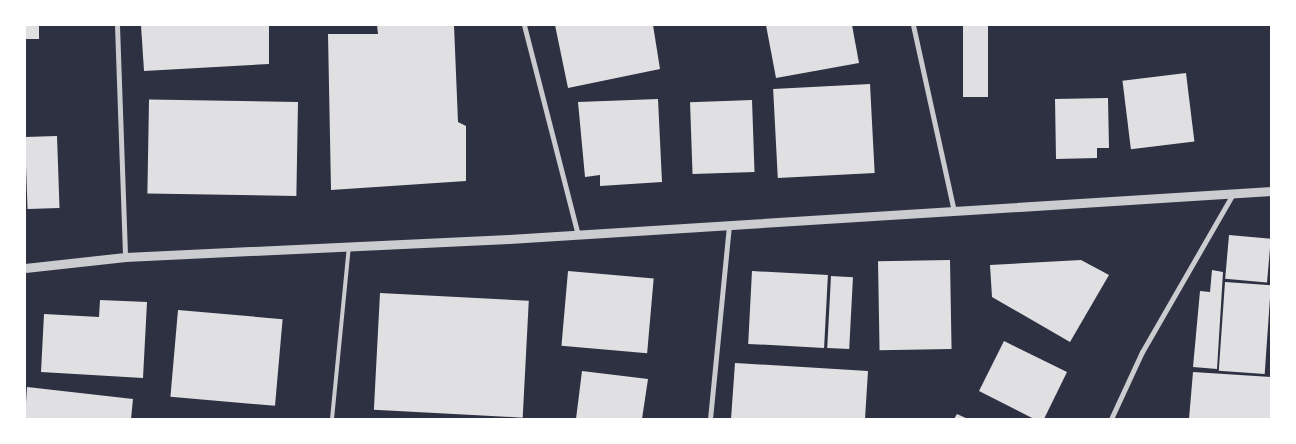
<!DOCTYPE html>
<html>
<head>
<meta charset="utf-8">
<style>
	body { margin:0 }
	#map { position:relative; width:1296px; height:444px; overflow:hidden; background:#2d3142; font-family:Rubik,sans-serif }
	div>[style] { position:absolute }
	.building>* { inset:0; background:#e0e0e3; transform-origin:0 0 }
	.service>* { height:4px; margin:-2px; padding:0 2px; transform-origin:2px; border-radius:2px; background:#caccd0 }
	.minor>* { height:5px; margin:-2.5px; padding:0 2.5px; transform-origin:2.5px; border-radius:2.5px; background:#caccd0 }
	.tertiary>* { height:9px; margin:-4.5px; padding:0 4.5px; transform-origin:4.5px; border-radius:4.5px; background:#caccd0 }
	span { translate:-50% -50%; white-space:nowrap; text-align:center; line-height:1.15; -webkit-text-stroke:4px #fff; paint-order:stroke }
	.frame { position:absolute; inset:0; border:26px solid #fff; pointer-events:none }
</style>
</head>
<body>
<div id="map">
	<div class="building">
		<div style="left:25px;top:25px;width:14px;height:14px"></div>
		<div style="clip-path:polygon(141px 25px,269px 25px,269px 64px,144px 71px)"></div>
		<div style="clip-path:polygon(377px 25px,454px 25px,458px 122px,466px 126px,466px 181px,331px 190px,328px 34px,378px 34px)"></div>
		<div style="clip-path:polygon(555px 25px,653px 25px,660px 69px,568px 88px)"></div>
		<div style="clip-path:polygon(766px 25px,852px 25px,859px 63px,776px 78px)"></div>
		<div style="left:963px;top:25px;width:25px;height:72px"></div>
		<div style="left:1186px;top:73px;width:69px;height:64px;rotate:83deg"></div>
		<div style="left:870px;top:84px;width:89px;height:97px;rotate:87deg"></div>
		<div style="clip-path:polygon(1108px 98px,1109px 148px,1097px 148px,1097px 158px,1056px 159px,1055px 99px)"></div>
		<div style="clip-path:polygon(658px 99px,662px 182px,600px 186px,600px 175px,585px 177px,578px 102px)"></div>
		<div style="left:752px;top:100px;width:72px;height:62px;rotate:88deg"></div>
		<div style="left:298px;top:102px;width:94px;height:149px;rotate:91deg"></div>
		<div style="left:57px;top:136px;width:72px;height:32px;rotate:88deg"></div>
		<div style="left:1229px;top:235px;width:42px;height:44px;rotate:5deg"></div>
		<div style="left:950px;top:260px;width:89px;height:72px;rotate:89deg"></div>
		<div style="clip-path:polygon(1081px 260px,1109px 275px,1070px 342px,992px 297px,990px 265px)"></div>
		<div style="clip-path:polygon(1212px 270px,1223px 272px,1217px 369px,1193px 367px,1200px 291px,1210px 292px)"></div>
		<div style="left:568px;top:271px;width:86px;height:75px;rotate:5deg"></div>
		<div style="left:752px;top:271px;width:76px;height:73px;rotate:3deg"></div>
		<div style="left:831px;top:276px;width:22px;height:72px;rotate:3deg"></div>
		<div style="left:1225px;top:282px;width:46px;height:89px;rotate:4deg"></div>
		<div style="left:380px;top:293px;width:149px;height:117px;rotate:3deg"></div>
		<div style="clip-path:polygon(100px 300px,147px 302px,143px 378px,41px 372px,44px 314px,99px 317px)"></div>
		<div style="left:178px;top:310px;width:105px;height:87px;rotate:5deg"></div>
		<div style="clip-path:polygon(1004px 341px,1067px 372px,1044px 419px,1034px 419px,979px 391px)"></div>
		<div style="clip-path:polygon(735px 363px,868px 371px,865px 419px,731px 419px)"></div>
		<div style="clip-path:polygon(582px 371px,648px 379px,642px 419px,576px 419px)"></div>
		<div style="clip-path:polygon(1193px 372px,1271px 377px,1271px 419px,1189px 419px)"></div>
		<div style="clip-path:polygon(27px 387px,133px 399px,131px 419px,25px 419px)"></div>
		<div style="clip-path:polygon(957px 414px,968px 419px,954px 419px)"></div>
	</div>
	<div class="service">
		<div style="left:332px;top:419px;width:173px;rotate:-84.4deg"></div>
	</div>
	<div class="minor">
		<div style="left:117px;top:25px;width:232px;rotate:88deg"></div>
		<div style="left:524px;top:25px;width:217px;rotate:75.6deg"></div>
		<div style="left:913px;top:25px;width:190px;rotate:77.6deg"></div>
		<div style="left:710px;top:419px;width:195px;rotate:-84.4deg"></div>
		<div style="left:1111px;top:419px;width:74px;rotate:-65.2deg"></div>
		<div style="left:1142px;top:352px;width:182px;rotate:-60.1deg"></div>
	</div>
	<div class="tertiary">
		<div style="left:25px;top:268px;width:101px;rotate:-6.3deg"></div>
		<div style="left:125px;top:257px;width:384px;rotate:-2.7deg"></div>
		<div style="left:509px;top:239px;width:764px;rotate:-3.6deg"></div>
	</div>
	<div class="frame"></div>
</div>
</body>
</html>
